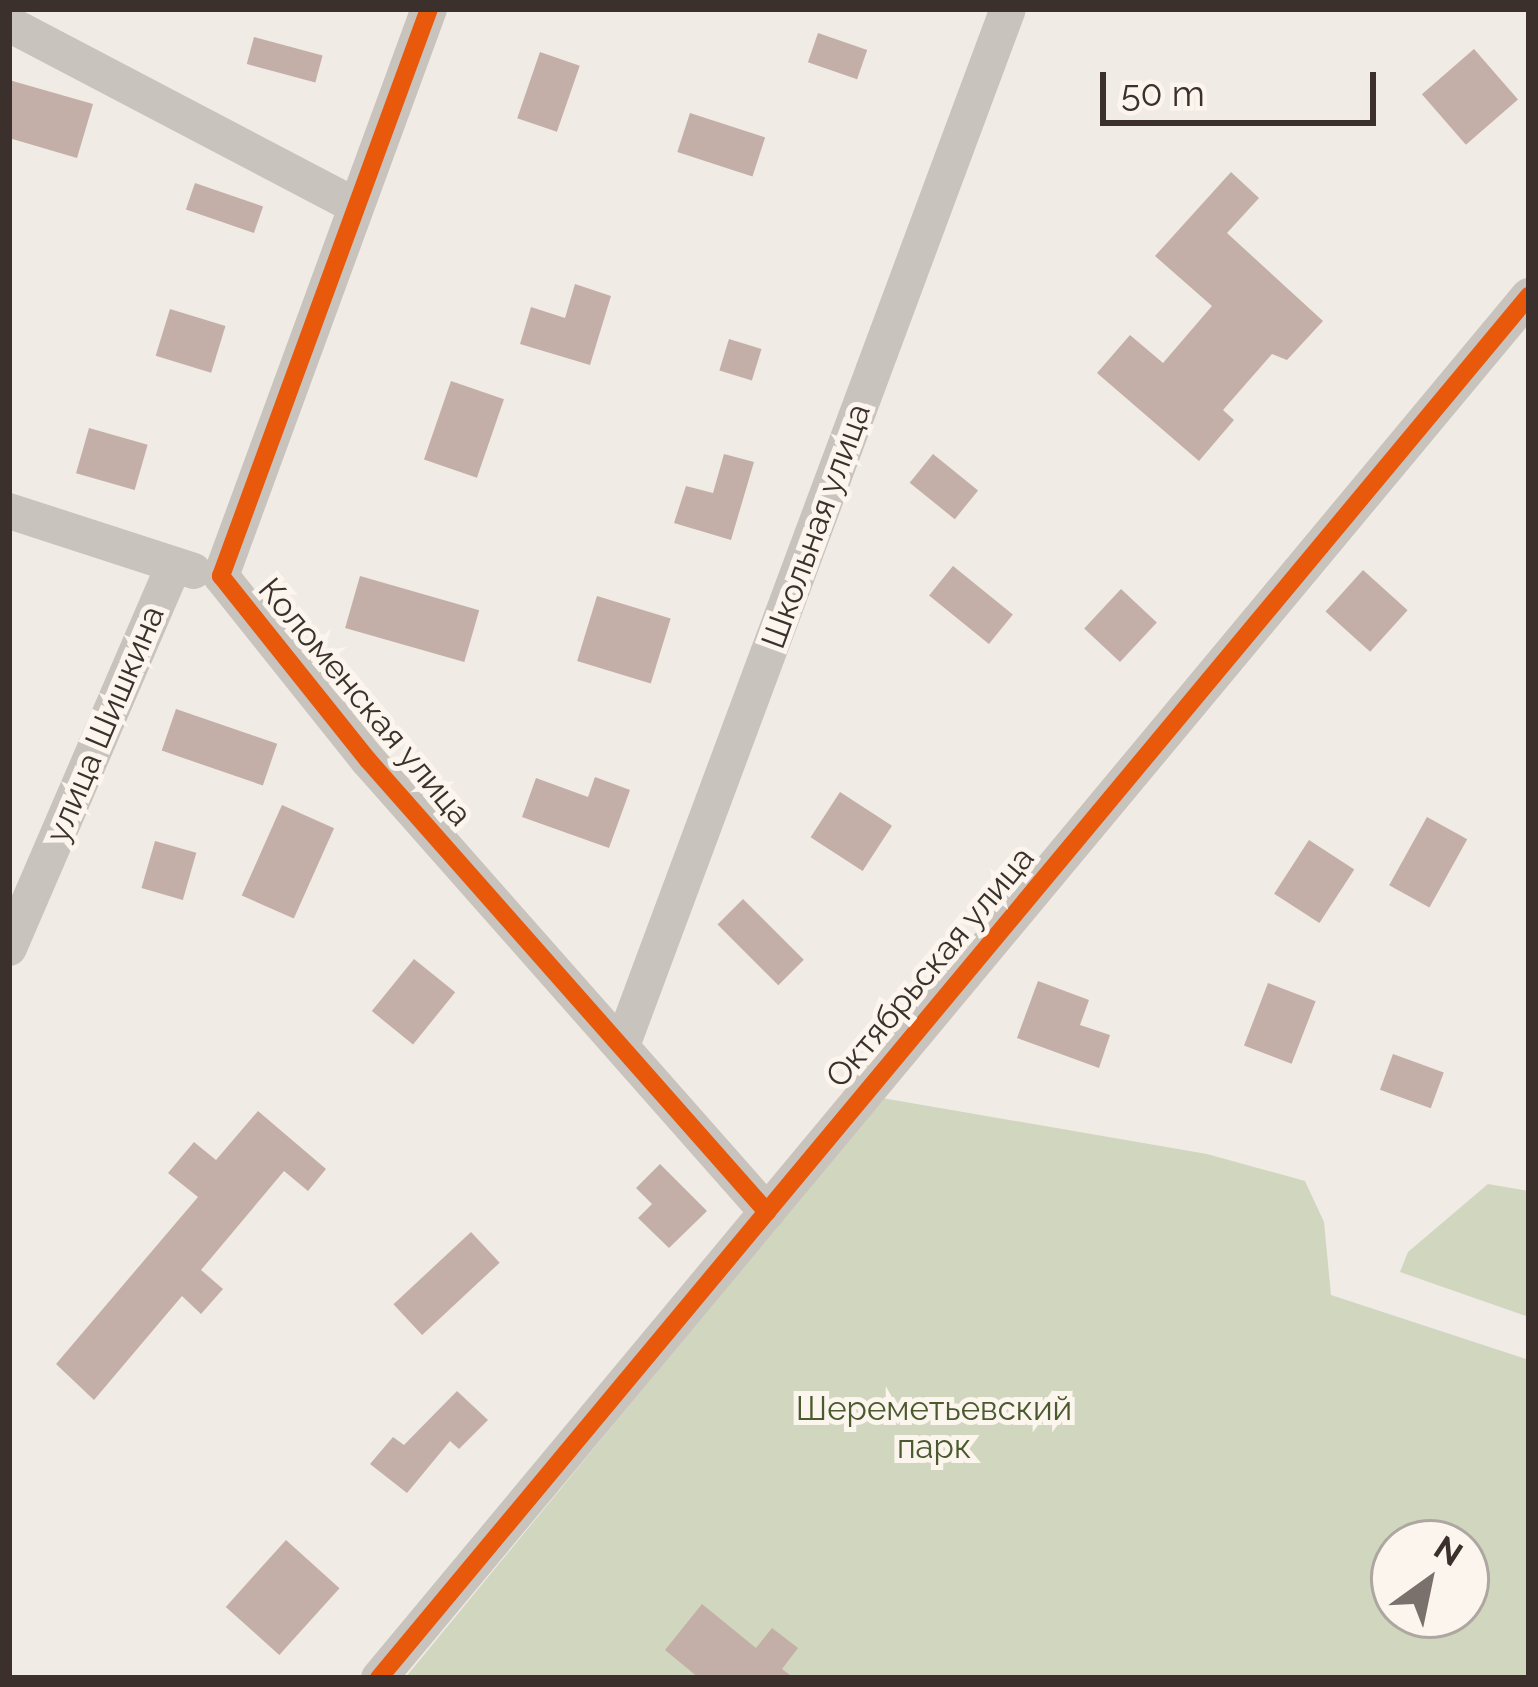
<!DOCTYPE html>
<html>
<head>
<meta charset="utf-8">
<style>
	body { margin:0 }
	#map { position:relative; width:1538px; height:1687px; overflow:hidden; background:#f0ebe5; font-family:Raleway,sans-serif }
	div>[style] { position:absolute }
	.green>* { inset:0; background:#d1d6bf }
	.building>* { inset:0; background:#c3afa7; transform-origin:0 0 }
	.minor>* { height:36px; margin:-18px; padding:0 18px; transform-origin:18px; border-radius:18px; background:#c9c3be }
	.cycleway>* { height:18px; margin:-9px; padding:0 9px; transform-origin:9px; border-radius:9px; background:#e8590c }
	span { translate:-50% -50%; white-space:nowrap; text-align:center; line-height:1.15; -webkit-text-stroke:10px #fbf5ee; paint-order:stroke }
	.street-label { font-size:33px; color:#3b302b }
	.park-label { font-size:33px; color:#4a5a2e }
	.frame { position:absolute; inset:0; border:12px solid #3b302b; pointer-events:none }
	.north { position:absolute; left:1370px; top:1519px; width:120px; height:120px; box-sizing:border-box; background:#fbf5ee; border:3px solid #aea6a0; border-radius:50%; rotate:33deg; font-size:33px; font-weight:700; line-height:48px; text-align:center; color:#3b302b }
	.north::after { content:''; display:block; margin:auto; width:42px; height:54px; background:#7a716c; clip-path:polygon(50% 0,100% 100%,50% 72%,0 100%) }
	.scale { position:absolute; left:1100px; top:72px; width:276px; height:54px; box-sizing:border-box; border:6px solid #3b302b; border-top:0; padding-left:15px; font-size:36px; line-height:42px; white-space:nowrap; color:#3b302b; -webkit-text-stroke:9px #fbf5ee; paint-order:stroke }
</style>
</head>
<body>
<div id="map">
	<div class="green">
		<div style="clip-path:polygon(evenodd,882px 1098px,1207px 1154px,1305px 1181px,1324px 1222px,1331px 1295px,1529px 1360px,1529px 1678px,405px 1678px,882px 1098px,1394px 1543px,1466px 1543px,1466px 1615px,1394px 1615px,1394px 1543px)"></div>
		<div style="clip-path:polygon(1488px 1184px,1529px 1191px,1529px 1317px,1400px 1272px,1408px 1252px)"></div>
	</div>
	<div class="building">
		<div style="left:818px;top:33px;width:52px;height:31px;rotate:19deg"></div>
		<div style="left:254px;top:37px;width:71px;height:28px;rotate:15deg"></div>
		<div style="left:1474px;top:49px;width:67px;height:69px;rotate:49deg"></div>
		<div style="left:540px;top:52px;width:42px;height:70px;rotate:19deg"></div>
		<div style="clip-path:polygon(9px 80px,93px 104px,77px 158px,9px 138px)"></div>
		<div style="left:690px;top:113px;width:79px;height:41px;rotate:18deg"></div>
		<div style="clip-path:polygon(1231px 172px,1259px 198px,1227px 233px,1323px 321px,1287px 360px,1272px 354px,1223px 410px,1234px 420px,1199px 461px,1097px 373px,1130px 335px,1163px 363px,1212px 306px,1155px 256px)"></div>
		<div style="left:195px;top:183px;width:72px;height:28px;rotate:19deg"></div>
		<div style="clip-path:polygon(575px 284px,611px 296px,590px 365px,520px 344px,531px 307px,565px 318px)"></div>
		<div style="left:170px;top:309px;width:58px;height:49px;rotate:17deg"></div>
		<div style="left:729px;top:339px;width:34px;height:33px;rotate:17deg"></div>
		<div style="left:451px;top:381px;width:56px;height:83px;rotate:19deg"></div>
		<div style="left:89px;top:428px;width:61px;height:47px;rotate:16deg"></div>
		<div style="clip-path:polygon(724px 454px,754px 462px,731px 540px,674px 523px,686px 486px,713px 493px)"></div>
		<div style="left:933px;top:454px;width:58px;height:37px;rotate:39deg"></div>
		<div style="left:953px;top:566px;width:77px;height:38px;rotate:39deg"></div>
		<div style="left:1363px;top:570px;width:60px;height:56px;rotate:42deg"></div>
		<div style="left:360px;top:576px;width:124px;height:54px;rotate:16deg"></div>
		<div style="left:1121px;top:589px;width:49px;height:54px;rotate:43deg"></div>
		<div style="left:597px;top:596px;width:77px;height:68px;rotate:17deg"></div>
		<div style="left:176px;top:709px;width:107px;height:44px;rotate:19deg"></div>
		<div style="clip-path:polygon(595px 777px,630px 790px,609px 848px,522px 817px,536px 778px,588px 797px)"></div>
		<div style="left:840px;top:792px;width:62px;height:54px;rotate:33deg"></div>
		<div style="left:282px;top:805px;width:57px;height:99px;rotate:24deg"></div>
		<div style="left:1427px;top:817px;width:46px;height:78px;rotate:29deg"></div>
		<div style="left:1309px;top:840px;width:54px;height:64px;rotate:33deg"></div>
		<div style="left:155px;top:841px;width:43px;height:49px;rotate:16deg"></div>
		<div style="left:743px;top:899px;width:86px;height:36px;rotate:45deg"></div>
		<div style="left:414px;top:959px;width:53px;height:67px;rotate:39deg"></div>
		<div style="clip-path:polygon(1038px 981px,1089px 1000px,1080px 1025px,1110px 1035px,1099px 1068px,1017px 1038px)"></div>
		<div style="left:1268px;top:983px;width:51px;height:67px;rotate:21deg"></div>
		<div style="left:1393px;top:1054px;width:54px;height:38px;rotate:20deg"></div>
		<div style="clip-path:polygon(258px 1111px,326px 1169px,308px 1191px,284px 1171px,201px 1270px,223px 1289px,201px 1314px,182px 1296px,94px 1400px,56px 1364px,198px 1197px,168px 1173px,194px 1142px,216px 1160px)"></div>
		<div style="clip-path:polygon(660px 1164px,707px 1211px,669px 1248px,638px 1218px,652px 1204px,636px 1188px)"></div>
		<div style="left:471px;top:1232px;width:42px;height:106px;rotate:47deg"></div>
		<div style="clip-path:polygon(457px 1391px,488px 1420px,459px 1449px,450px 1441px,407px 1493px,370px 1464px,393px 1437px,404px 1445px)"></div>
		<div style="left:286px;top:1540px;width:72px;height:90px;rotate:42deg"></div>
		<div style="clip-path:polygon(702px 1604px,756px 1648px,772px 1628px,798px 1648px,782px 1669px,794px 1678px,699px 1678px,665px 1650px)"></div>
	</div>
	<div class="minor">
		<div style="left:429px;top:9px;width:604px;rotate:110.15deg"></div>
		<div style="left:221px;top:576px;width:236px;rotate:51.4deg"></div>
		<div style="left:368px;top:760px;width:603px;rotate:48.56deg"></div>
		<div style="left:9px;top:24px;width:391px;rotate:27.7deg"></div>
		<div style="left:9px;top:511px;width:194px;rotate:18deg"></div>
		<div style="left:9px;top:948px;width:415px;rotate:-66.7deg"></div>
		<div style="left:623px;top:1043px;width:1103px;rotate:-69.58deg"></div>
		<div style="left:379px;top:1678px;width:1798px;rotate:-50.24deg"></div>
	</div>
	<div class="cycleway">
		<div style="left:429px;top:9px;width:604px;rotate:110.15deg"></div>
		<div style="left:221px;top:576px;width:236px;rotate:51.4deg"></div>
		<div style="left:368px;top:760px;width:603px;rotate:48.56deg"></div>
		<div style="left:379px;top:1678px;width:1798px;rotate:-50.24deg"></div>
	</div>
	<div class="street-label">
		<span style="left:816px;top:526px;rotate:-70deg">Школьная улица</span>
		<span style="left:365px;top:702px;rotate:50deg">Коломенская улица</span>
		<span style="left:105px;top:724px;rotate:-67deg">улица Шишкина</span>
		<span style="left:930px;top:967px;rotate:-50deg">Октябрьская улица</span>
	</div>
	<div class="park-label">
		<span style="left:934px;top:1428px">Шереметьевский<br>парк</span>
	</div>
	<div class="frame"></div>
	<div class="north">N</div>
	<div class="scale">50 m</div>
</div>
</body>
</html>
